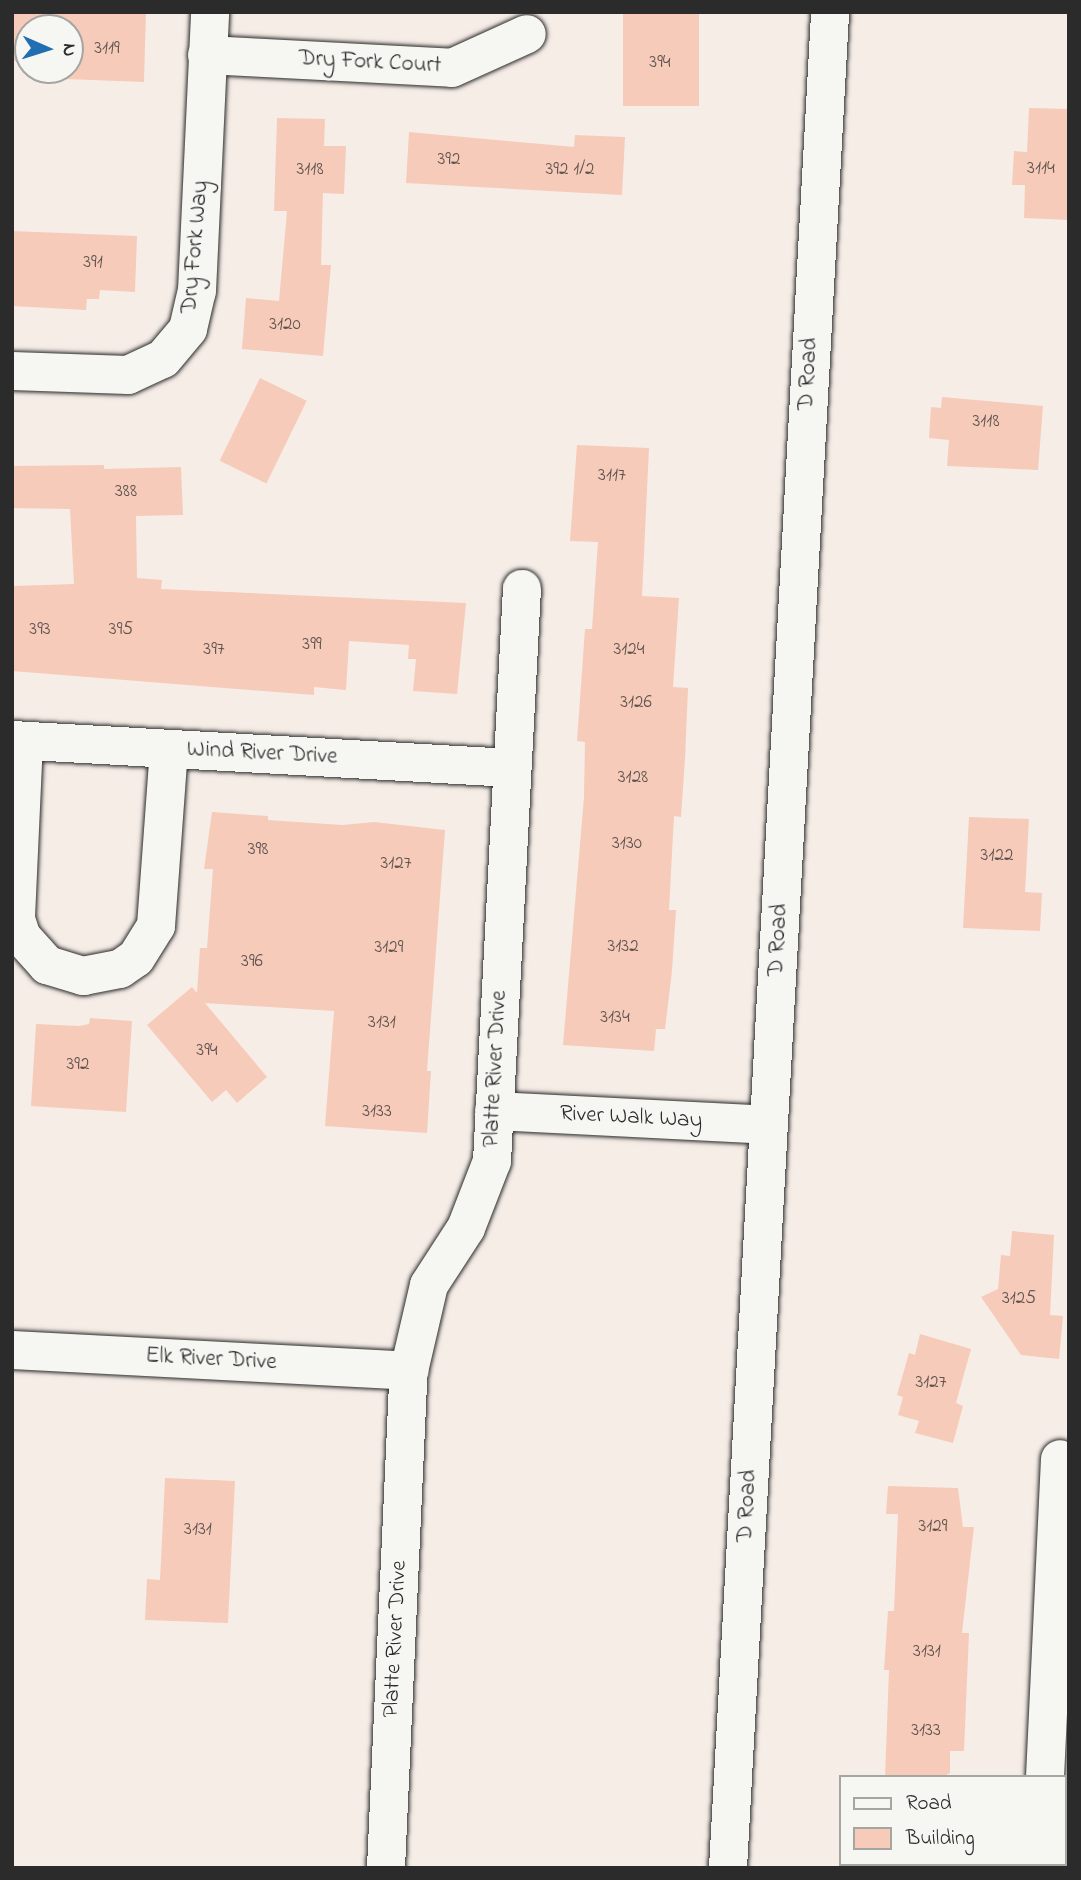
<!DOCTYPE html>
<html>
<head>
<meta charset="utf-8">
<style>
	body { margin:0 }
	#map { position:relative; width:1081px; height:1880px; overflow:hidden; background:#f6ede7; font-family:"Indie Flower",sans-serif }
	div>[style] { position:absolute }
	.building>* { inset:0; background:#f7cbba; transform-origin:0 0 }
	.roads { filter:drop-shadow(0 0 2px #2b2b2b) drop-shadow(0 0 2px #2b2b2b) }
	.minor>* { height:38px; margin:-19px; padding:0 19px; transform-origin:19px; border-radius:19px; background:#f6f6f2 }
	.tertiary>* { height:38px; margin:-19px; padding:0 19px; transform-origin:19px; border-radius:19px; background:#f6f6f2 }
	span { translate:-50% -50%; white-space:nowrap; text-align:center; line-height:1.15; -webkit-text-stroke:5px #f6f6f2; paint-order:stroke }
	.number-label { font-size:19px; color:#5e534f }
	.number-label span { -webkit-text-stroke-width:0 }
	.street-label { font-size:23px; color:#2b2b2b }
	.frame { position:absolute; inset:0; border:14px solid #2b2b2b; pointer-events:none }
	.legend { position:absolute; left:839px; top:1775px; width:228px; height:91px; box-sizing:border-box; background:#f6f6f2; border:2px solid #a5a5a2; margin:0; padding:9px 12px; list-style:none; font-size:21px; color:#2b2b2b }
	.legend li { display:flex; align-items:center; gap:14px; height:35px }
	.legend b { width:35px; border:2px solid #a5a5a2 }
	.north { position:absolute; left:14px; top:14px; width:70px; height:70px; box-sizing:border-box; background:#f6f6f2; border:2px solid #a5a5a2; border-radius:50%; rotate:93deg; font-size:19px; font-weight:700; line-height:28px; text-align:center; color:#2b2b2b }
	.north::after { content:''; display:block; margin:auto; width:24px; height:32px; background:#1f6fb2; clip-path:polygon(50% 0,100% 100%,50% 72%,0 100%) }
</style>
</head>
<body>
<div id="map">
	<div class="building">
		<div style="clip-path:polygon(12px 12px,146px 12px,144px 82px,64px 79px,64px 70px,70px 70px,70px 28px,28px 28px,28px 61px,12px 61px)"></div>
		<div style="left:623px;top:12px;width:76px;height:94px"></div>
		<div style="clip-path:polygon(1029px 108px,1069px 109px,1069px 220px,1024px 218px,1025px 185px,1012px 185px,1014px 151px,1027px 152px)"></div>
		<div style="clip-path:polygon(277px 118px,325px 119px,324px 146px,346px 146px,344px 194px,323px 193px,321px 265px,331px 265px,323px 356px,242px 349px,246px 298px,279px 301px,287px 211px,274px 211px)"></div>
		<div style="clip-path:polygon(409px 132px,574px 147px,575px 135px,625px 137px,622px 195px,406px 183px)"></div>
		<div style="clip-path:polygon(12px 231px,137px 236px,135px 292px,100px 290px,99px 299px,87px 299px,86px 310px,12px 306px)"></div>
		<div style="left:260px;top:378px;width:52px;height:92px;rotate:26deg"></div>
		<div style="clip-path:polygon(942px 397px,1043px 406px,1038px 470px,947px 466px,949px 440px,929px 438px,931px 407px,941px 408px)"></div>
		<div style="clip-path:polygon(577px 445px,649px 448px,642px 596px,679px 598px,673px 687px,688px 688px,685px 759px,681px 817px,674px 816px,669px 910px,676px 910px,672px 971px,665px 1029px,656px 1029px,654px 1051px,563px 1045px,584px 797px,585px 742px,577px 741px,585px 629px,592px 629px,598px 542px,570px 541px)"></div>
		<div style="clip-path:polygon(104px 465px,104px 469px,181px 467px,183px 515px,136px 516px,137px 578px,162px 580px,161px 589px,466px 603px,457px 694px,413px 691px,416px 659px,408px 659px,409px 645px,349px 641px,346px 690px,314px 687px,314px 695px,12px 671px,12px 586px,74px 584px,70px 509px,12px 508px,12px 466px)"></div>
		<div style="clip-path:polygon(212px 812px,268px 816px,268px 820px,342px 825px,374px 822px,445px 830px,427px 1071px,431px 1071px,427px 1133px,325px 1126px,334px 1011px,205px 1003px,267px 1077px,237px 1103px,226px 1090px,212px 1102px,147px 1025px,192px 987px,197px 993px,200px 948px,207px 948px,213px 869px,204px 869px)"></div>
		<div style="clip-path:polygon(969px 817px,1029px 819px,1025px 892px,1042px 893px,1040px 931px,963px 928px)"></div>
		<div style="clip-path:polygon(90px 1018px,132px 1021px,126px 1112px,31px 1106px,36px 1024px,79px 1026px,89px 1024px)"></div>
		<div style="clip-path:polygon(1012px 1231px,1054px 1235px,1050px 1315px,1063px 1316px,1059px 1359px,1021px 1355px,981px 1297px,998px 1289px,1001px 1255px,1010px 1256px)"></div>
		<div style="clip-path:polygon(920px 1334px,971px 1349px,956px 1403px,963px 1406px,953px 1443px,915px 1433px,919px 1421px,898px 1415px,903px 1397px,897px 1395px,909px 1353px,915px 1355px)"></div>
		<div style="clip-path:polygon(165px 1478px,235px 1481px,228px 1623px,145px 1620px,147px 1579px,160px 1580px)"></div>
		<div style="clip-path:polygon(888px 1486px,958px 1488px,963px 1527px,974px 1527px,962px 1633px,969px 1633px,964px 1751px,950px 1751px,950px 1773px,942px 1777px,885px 1777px,889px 1670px,884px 1670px,888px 1611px,894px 1611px,898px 1514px,886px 1514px)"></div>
	</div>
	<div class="roads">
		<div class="minor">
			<div style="left:207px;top:55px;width:245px;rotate:3deg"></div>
			<div style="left:452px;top:68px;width:82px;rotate:-24.4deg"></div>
			<div style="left:12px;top:371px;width:116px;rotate:2deg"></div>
			<div style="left:128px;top:375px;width:38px;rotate:-25deg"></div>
			<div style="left:163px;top:359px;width:39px;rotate:-50deg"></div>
			<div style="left:188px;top:329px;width:39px;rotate:-77deg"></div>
			<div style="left:197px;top:291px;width:279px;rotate:-87.3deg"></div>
			<div style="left:12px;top:740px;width:501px;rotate:3.21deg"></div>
			<div style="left:24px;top:741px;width:178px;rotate:92.6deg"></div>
			<div style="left:16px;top:919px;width:19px;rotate:72deg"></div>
			<div style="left:22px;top:937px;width:38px;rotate:48deg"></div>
			<div style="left:47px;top:965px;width:38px;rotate:17deg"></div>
			<div style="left:83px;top:976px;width:38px;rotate:-11deg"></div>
			<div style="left:120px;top:969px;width:19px;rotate:-35deg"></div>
			<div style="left:136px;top:958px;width:38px;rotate:-58deg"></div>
			<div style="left:156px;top:926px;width:177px;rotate:-85.8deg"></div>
			<div style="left:494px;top:1111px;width:274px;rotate:2.9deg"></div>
			<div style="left:12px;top:1350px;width:398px;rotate:3deg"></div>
			<div style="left:1045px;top:1777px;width:318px;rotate:-87.3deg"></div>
			<div style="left:386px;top:1868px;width:498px;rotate:-87.4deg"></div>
			<div style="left:409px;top:1371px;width:88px;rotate:-76.9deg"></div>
			<div style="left:429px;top:1285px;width:68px;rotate:-57deg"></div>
			<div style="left:466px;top:1228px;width:72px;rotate:-68.8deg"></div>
			<div style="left:492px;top:1161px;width:573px;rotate:-87deg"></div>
			<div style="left:1041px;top:1868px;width:4px;rotate:-90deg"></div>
		</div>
		<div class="tertiary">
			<div style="left:728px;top:1868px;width:1859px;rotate:-86.85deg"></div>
		</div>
	</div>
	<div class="number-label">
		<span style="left:107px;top:49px">3119</span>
		<span style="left:660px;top:63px">394</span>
		<span style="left:449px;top:160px">392</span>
		<span style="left:1041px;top:169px">3114</span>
		<span style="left:310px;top:170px">3118</span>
		<span style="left:570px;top:170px">392 1/2</span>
		<span style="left:93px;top:263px">391</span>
		<span style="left:285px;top:325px">3120</span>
		<span style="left:986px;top:422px">3118</span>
		<span style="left:612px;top:476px">3117</span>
		<span style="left:126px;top:492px">388</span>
		<span style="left:40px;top:630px">393</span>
		<span style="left:121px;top:630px">395</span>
		<span style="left:312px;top:645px">399</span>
		<span style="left:214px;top:650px">397</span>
		<span style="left:629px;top:650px">3124</span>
		<span style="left:636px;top:703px">3126</span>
		<span style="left:633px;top:778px">3128</span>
		<span style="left:627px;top:844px">3130</span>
		<span style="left:258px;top:850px">398</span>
		<span style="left:997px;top:856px">3122</span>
		<span style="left:396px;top:864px">3127</span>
		<span style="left:623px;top:947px">3132</span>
		<span style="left:389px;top:948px">3129</span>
		<span style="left:252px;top:962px">396</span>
		<span style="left:615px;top:1018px">3134</span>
		<span style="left:382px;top:1023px">3131</span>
		<span style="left:207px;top:1051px">394</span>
		<span style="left:78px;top:1065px">392</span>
		<span style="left:377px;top:1112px">3133</span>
		<span style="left:1019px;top:1299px">3125</span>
		<span style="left:931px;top:1383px">3127</span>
		<span style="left:933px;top:1527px">3129</span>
		<span style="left:198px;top:1530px">3131</span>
		<span style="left:927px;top:1652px">3131</span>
		<span style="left:926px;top:1731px">3133</span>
	</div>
	<div class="street-label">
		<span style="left:370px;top:63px;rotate:3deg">Dry Fork Court</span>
		<span style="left:196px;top:247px;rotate:-85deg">Dry Fork Way</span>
		<span style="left:809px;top:374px;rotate:-87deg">D Road</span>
		<span style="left:262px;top:754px;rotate:3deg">Wind River Drive</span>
		<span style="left:779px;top:940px;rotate:-87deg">D Road</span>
		<span style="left:496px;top:1069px;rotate:-87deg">Platte River Drive</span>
		<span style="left:631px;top:1118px;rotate:3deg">River Walk Way</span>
		<span style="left:211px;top:1360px;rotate:3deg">Elk River Drive</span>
		<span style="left:748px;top:1506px;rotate:-87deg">D Road</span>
		<span style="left:396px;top:1639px;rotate:-87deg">Platte River Drive</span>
	</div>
	<div class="frame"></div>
	<ul class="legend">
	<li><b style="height:9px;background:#f6f6f2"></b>Road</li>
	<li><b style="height:19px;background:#f7cbba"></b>Building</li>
	</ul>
	<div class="north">N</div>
</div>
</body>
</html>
